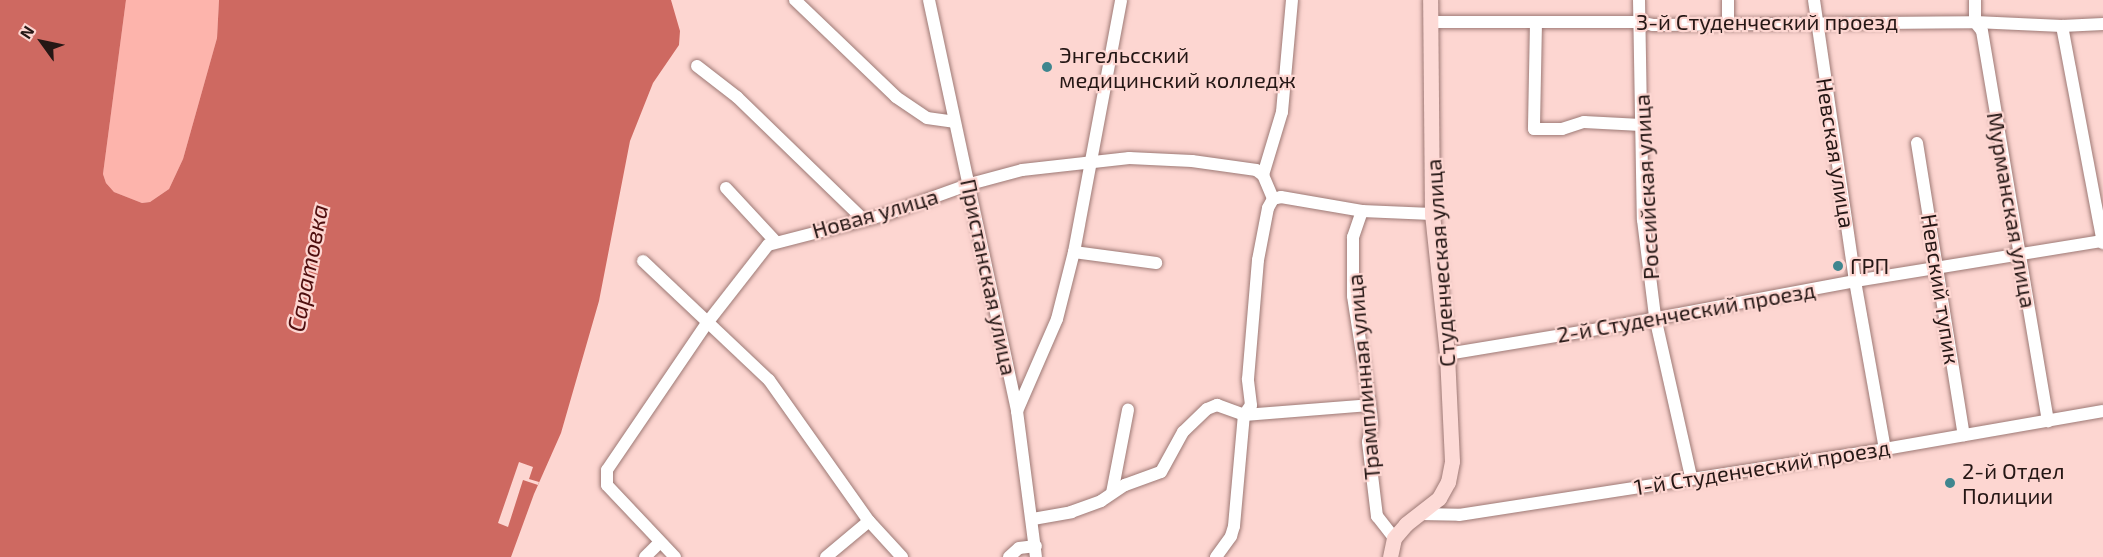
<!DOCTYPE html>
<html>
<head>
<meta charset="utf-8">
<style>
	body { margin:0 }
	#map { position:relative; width:2103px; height:557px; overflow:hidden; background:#fdd6d1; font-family:"Exo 2",sans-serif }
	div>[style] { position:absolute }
	.green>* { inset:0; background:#fdb4ac }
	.water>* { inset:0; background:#ce6961 }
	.pier>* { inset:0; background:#fdd6d1 }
	.roads { filter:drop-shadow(0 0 2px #9d7975) drop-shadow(0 0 2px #9d7975) }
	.minor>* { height:12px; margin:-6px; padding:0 6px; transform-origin:6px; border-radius:6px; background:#fff }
	.major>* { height:15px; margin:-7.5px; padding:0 7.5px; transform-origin:7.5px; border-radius:7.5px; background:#fddad6 }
	.dots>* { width:16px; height:16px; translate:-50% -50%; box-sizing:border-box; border:3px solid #fdd6d1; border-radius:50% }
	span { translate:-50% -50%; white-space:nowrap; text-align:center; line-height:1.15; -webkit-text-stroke:4.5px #fdd6d1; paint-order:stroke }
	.street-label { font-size:22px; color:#251715 }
	.poi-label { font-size:22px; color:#251715 }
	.left { translate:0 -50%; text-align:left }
	.water-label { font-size:24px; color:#4e0e0e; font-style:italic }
	.north { position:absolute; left:12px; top:12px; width:60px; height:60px; -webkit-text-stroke:4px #fdd6d1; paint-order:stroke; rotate:303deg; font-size:16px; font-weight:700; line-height:24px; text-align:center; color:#251715 }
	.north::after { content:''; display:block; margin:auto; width:21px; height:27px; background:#251715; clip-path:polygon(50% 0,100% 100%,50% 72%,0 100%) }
</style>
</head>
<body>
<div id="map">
	<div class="green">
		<div style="clip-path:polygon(126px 0,219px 0,217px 38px,183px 159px,169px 189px,150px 202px,142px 203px,114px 192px,106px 183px,103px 174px)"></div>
	</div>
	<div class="water">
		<div style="clip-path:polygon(0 0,126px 0,103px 174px,106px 183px,114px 192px,142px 203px,150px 202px,169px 189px,183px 159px,217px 38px,219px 0,671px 0,680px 31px,679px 45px,653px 83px,630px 141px,599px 301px,561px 433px,534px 494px,511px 557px,0 557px)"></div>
	</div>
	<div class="pier">
		<div style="clip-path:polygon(519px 462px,533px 467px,529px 479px,539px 482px,538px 485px,523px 480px,508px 527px,498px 523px)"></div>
	</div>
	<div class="roads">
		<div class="minor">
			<div style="left:795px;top:0;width:140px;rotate:43.8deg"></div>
			<div style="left:896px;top:97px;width:37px;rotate:34deg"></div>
			<div style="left:927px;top:118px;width:27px;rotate:8deg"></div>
			<div style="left:929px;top:0;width:420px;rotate:77.9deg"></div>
			<div style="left:1017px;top:411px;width:147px;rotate:82.6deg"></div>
			<div style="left:1639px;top:0;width:220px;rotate:89deg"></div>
			<div style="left:1643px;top:220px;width:98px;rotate:82.9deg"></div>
			<div style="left:1655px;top:317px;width:164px;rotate:77.3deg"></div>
			<div style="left:1728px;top:0;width:23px;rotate:90deg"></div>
			<div style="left:1814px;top:0;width:284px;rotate:81.7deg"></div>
			<div style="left:1855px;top:281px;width:171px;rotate:79.9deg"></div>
			<div style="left:1975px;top:0;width:22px;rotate:90deg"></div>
			<div style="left:1975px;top:22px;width:11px;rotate:52deg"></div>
			<div style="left:1982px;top:31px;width:396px;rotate:80.4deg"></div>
			<div style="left:1430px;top:22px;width:209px"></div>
			<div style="left:1639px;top:22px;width:14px;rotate:12deg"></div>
			<div style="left:1653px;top:25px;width:322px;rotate:-0.5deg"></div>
			<div style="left:1975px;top:22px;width:87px;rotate:2.6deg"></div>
			<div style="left:2062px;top:26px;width:41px;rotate:-2.8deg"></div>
			<div style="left:1536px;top:22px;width:107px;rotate:91.1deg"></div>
			<div style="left:1534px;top:129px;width:28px"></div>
			<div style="left:1562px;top:129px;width:23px;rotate:-18deg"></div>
			<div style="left:1584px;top:122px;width:57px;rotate:3deg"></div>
			<div style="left:2062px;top:26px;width:221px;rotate:79.3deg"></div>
			<div style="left:697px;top:66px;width:51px;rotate:37.8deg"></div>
			<div style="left:737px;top:97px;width:175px;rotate:44.1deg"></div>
			<div style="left:1917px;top:143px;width:296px;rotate:80.9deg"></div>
			<div style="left:1263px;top:175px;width:66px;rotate:-73.2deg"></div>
			<div style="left:1282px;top:112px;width:112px;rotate:-84.9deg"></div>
			<div style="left:726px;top:188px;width:72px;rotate:47.2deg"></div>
			<div style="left:1362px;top:211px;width:28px;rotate:109deg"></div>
			<div style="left:1353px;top:237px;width:59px;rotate:90deg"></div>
			<div style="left:1353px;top:296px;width:110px;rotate:81.1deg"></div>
			<div style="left:1370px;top:405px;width:18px;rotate:84deg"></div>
			<div style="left:1372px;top:423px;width:19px;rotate:102deg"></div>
			<div style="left:1368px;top:442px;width:75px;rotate:83.1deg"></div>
			<div style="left:1377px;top:516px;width:28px;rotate:52deg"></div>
			<div style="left:1074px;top:252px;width:83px;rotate:7.6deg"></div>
			<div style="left:643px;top:261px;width:173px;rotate:43.4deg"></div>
			<div style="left:769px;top:380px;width:173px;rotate:54.7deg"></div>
			<div style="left:869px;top:521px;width:49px;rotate:47.5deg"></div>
			<div style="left:1447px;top:354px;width:159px;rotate:-9.4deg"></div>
			<div style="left:1604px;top:328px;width:255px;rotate:-10.6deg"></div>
			<div style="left:1855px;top:281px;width:251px;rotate:-9.2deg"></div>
			<div style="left:1017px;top:411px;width:100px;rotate:-66.5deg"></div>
			<div style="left:1057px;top:319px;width:69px;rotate:-75.8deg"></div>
			<div style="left:1074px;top:252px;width:256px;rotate:-79.4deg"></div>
			<div style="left:1112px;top:493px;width:85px;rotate:-79.1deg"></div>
			<div style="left:1420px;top:514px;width:39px;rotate:1deg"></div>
			<div style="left:1459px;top:515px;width:431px;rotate:-8.8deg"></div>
			<div style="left:1885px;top:449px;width:221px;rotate:-9.9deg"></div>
			<div style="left:1033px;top:519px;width:39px;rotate:-10deg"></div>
			<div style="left:1071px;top:512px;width:32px;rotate:-20deg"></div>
			<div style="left:1101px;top:501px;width:29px;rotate:-34deg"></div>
			<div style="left:1125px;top:485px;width:38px;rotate:-20deg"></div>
			<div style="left:1161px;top:472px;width:46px;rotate:-61.2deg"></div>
			<div style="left:1183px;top:432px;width:33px;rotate:-44deg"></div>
			<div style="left:1207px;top:409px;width:11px;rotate:-22deg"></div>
			<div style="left:1217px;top:405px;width:29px;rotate:20deg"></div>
			<div style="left:1244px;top:415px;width:126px;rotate:-4.5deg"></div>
			<div style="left:645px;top:557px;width:21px;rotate:-45deg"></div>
			<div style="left:675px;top:557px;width:99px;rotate:-133.4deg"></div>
			<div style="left:607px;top:485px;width:15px;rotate:-90deg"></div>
			<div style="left:607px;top:470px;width:178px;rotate:-55.8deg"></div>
			<div style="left:707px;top:323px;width:99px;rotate:-52deg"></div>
			<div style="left:768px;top:245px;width:120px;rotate:-14.5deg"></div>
			<div style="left:884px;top:215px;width:91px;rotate:-19.8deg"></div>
			<div style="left:970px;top:184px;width:54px;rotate:-15.1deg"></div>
			<div style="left:1022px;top:170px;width:108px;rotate:-6.4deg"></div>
			<div style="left:1129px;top:158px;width:63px;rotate:2.7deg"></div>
			<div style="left:1192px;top:161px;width:65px;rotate:8deg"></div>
			<div style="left:1256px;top:170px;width:9px;rotate:36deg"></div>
			<div style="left:1263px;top:175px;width:26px;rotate:67deg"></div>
			<div style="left:1273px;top:199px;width:8px;rotate:-14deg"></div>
			<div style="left:1281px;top:197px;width:82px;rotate:9.8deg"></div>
			<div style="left:1362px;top:211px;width:70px;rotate:2.5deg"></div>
			<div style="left:826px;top:557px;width:56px;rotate:-39.9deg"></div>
			<div style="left:1009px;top:557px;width:13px;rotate:-42deg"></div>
			<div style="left:1019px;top:548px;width:17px;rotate:-7deg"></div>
			<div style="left:1216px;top:557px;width:26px;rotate:-54deg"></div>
			<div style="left:1231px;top:536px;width:10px;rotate:-73deg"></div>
			<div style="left:1234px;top:526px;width:111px;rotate:-84.9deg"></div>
			<div style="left:1244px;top:415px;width:12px;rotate:-55deg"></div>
			<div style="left:1251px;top:405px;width:26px;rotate:-97deg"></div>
			<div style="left:1248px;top:379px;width:119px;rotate:-85.2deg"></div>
			<div style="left:1258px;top:260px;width:53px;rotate:-79.1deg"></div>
			<div style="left:1268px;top:208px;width:10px;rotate:-61deg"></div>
		</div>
		<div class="major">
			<div style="left:1390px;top:557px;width:19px;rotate:-78deg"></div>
			<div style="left:1394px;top:538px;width:18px;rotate:-49deg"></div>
			<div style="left:1406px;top:524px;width:42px;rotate:-38.2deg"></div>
			<div style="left:1439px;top:498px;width:18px;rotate:-61deg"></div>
			<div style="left:1448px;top:482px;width:21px;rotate:-79deg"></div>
			<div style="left:1452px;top:461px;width:107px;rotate:-92.7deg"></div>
			<div style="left:1447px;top:354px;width:141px;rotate:-96.1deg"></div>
			<div style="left:1432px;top:214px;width:214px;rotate:-90.5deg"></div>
		</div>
	</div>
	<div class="dots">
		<div style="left:1047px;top:67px;background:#3f868f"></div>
		<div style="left:1838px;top:266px;background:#3f868f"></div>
		<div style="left:1950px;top:483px;background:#3f868f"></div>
	</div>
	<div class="street-label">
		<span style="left:1767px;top:22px">3-й Студенческий проезд</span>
		<span style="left:1836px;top:153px;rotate:81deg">Невская улица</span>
		<span style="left:1646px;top:187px;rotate:-93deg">Российская улица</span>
		<span style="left:2012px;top:210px;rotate:80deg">Мурманская улица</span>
		<span style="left:875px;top:213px;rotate:-16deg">Новая улица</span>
		<span style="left:1440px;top:263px;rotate:-94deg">Студенческая улица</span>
		<span style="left:989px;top:277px;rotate:78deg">Пристанская улица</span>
		<span style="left:1941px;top:289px;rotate:81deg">Невский тупик</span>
		<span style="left:1686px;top:312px;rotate:-10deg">2-й Студенческий проезд</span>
		<span style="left:1363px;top:377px;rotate:-95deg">Трамплинная улица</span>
		<span style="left:1762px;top:467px;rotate:-9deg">1-й Студенческий проезд</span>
	</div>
	<div class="poi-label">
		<span class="left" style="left:1059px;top:67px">Энгельсский<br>медицинский колледж</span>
		<span class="left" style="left:1850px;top:266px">ГРП</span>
		<span class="left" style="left:1962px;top:483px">2-й Отдел<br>Полиции</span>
	</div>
	<div class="water-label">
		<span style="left:307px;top:268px;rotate:-79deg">Саратовка</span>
	</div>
	<div class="north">N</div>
</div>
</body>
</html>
